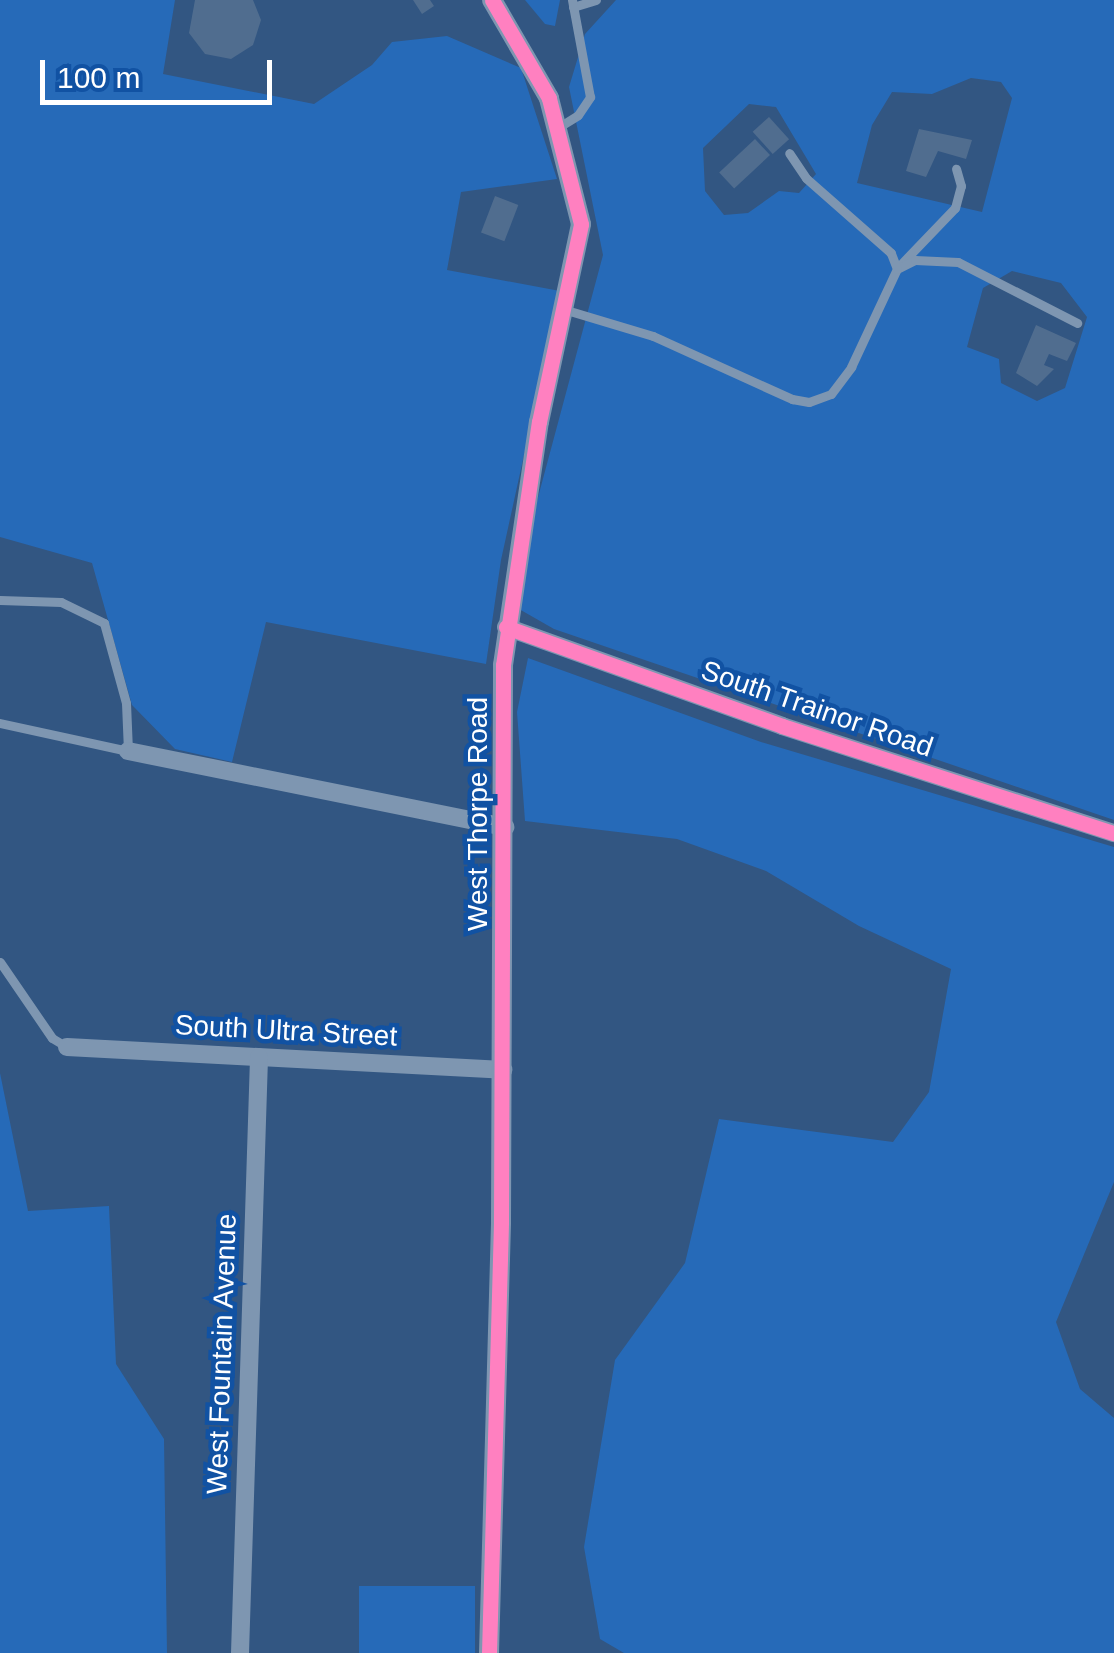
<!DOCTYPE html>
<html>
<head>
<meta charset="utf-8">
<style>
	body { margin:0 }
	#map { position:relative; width:1114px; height:1653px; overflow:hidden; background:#325682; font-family:Helvetica,sans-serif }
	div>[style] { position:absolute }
	.green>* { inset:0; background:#266ab8; transform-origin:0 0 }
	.building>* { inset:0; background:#506d8f; transform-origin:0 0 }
	.service>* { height:9px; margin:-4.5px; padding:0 4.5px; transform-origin:4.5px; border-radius:4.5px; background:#7e96b1 }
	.minor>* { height:18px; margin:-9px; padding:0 9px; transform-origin:9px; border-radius:9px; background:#7e96b1 }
	.tertiary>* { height:20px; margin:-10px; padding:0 10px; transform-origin:10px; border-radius:10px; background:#7e96b1 }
	.cycleway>* { height:15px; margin:-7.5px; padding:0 7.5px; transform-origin:7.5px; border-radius:7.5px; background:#ff80c0 }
	span { translate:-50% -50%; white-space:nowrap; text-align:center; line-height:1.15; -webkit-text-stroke:9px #1152a3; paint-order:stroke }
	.street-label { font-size:28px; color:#fff }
	.scale { position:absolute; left:40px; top:60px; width:232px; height:45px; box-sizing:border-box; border:5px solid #fff; border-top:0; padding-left:12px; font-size:30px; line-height:35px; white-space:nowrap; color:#fff; -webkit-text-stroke:8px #1152a3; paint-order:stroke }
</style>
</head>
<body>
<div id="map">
	<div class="green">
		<div style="clip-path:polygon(0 0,175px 0,163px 74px,314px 104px,372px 65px,392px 42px,447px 36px,521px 68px,557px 179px,461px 192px,447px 270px,560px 291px,501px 560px,486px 664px,266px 622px,232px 762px,175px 749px,132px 705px,92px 563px,0 537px)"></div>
		<div style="clip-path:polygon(525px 0,560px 0,555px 26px,545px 24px)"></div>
		<div style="clip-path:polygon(evenodd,616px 0,1114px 0,1114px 820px,554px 629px,519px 609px,537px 501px,603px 255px,569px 87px,585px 34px,616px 0,971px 78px,1001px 82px,1012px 98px,982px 212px,857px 183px,872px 125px,892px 92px,932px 94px,971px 78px,616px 0,749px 104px,776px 107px,816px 174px,799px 193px,779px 191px,748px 213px,724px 215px,705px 191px,703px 148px,749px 104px,616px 0,1012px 271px,1061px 283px,1087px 317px,1065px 388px,1037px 401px,1001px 383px,999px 359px,967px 347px,983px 288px,1012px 271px)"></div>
		<div style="clip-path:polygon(528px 658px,761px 742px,1114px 847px,1114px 1182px,1056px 1322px,1080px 1389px,1114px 1418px,1114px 1653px,624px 1653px,600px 1639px,584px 1547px,615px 1360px,685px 1263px,719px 1119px,893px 1142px,929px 1092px,951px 969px,859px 926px,766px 871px,677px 839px,525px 821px,517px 712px)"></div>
		<div style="clip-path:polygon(0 1073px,28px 1211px,109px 1206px,116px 1364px,164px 1439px,167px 1653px,0 1653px)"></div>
		<div style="left:359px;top:1586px;width:116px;height:67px"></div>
	</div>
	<div class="building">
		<div style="clip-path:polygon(195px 0,253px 0,261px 20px,253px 45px,231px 59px,205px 54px,189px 33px)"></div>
		<div style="clip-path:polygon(413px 0,430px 0,434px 6px,422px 14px)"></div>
		<div style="left:769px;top:117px;width:30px;height:22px;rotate:48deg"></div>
		<div style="clip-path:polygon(919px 129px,972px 140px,966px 159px,938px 151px,926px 177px,906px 171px)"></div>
		<div style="left:755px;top:139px;width:22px;height:49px;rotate:47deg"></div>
		<div style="left:495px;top:196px;width:25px;height:39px;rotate:21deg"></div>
		<div style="clip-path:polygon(1036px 325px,1076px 343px,1067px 361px,1049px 354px,1044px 365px,1054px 369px,1037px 386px,1016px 373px)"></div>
	</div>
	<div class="service">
		<div style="left:573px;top:7px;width:24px;rotate:-17deg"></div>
		<div style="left:559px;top:127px;width:22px;rotate:-32deg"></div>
		<div style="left:578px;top:115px;width:22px;rotate:-56deg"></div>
		<div style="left:590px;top:97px;width:99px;rotate:-100.5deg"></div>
		<div style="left:902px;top:263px;width:76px;rotate:-46.1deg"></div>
		<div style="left:955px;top:208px;width:23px;rotate:-75deg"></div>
		<div style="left:961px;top:186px;width:18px;rotate:-106deg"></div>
		<div style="left:897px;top:269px;width:20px;rotate:-27deg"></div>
		<div style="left:915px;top:260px;width:43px;rotate:2.7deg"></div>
		<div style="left:958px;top:262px;width:134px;rotate:27.1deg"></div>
		<div style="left:563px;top:309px;width:94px;rotate:16.7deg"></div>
		<div style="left:653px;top:336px;width:153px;rotate:24.4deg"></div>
		<div style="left:792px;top:399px;width:17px;rotate:10deg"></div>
		<div style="left:809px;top:402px;width:23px;rotate:-20deg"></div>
		<div style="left:831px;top:394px;width:34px;rotate:-53deg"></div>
		<div style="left:851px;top:367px;width:108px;rotate:-64.9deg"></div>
		<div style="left:897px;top:269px;width:17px;rotate:-111deg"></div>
		<div style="left:891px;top:253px;width:113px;rotate:-138.6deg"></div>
		<div style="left:806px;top:178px;width:30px;rotate:-124deg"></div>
		<div style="left:0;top:600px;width:61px;rotate:1.9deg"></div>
		<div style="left:61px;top:602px;width:48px;rotate:26deg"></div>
		<div style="left:104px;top:623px;width:83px;rotate:74.6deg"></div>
		<div style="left:126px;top:703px;width:48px;rotate:87.6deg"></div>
		<div style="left:128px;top:751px;width:131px;rotate:-167.7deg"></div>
		<div style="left:0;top:962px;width:92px;rotate:55.6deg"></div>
		<div style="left:52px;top:1038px;width:17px;rotate:31deg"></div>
	</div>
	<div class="minor">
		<div style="left:506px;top:627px;width:293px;rotate:19.7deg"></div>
		<div style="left:782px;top:726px;width:349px;rotate:17.9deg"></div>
		<div style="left:128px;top:751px;width:385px;rotate:11.4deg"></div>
		<div style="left:67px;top:1047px;width:437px;rotate:3deg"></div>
		<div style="left:240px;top:1653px;width:596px;rotate:-88.17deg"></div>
	</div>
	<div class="tertiary">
		<div style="left:489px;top:1653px;width:431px;rotate:-88.4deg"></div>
		<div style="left:501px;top:1222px;width:557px;rotate:-89.79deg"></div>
		<div style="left:503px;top:665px;width:246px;rotate:-81.6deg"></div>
		<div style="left:539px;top:422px;width:202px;rotate:-78deg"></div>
		<div style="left:581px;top:224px;width:130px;rotate:-104.3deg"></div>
		<div style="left:549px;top:98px;width:113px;rotate:-120.2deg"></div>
	</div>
	<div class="cycleway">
		<div style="left:506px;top:627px;width:293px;rotate:19.7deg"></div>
		<div style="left:782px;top:726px;width:349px;rotate:17.9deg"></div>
		<div style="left:489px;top:1653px;width:431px;rotate:-88.4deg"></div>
		<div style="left:501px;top:1222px;width:557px;rotate:-89.79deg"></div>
		<div style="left:503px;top:665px;width:246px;rotate:-81.6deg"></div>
		<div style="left:539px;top:422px;width:202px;rotate:-78deg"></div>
		<div style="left:581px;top:224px;width:130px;rotate:-104.3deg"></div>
		<div style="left:549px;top:98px;width:113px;rotate:-120.2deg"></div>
	</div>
	<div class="street-label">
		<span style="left:817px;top:709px;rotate:19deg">South Trainor Road</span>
		<span style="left:478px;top:814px;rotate:-90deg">West Thorpe Road</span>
		<span style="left:286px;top:1031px;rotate:3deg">South Ultra Street</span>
		<span style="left:222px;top:1354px;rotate:-88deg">West Fountain Avenue</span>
	</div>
	<div class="scale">100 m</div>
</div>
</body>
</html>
